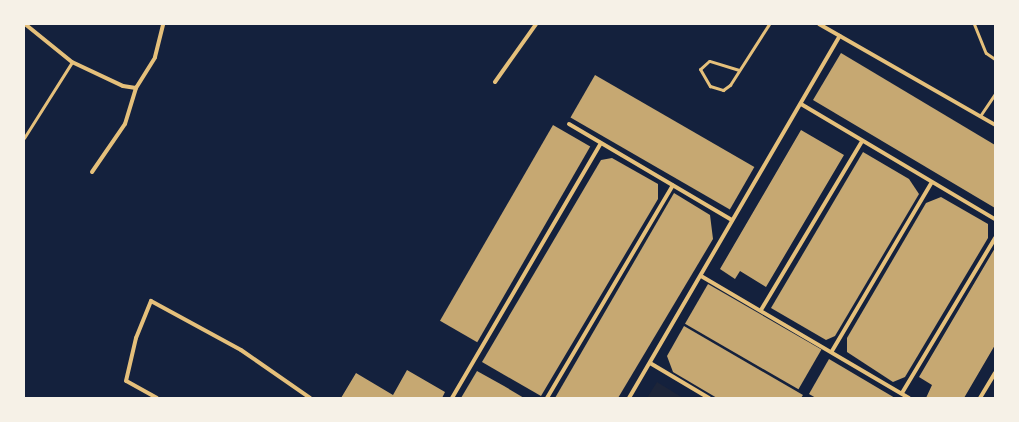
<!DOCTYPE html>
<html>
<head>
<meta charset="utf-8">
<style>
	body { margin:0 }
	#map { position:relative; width:1019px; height:422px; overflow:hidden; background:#14213d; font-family:Poppins,sans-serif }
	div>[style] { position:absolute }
	.green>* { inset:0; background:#1d2539 }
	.building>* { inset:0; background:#c6a872; transform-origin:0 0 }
	.service>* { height:3px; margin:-1.5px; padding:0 1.5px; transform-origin:1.5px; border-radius:1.5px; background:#e5c07b }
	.minor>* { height:4px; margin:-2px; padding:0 2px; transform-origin:2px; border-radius:2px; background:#e5c07b }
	span { translate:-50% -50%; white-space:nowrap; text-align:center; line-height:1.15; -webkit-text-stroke:3.5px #f6f1e7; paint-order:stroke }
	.frame { position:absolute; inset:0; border:25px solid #f6f1e7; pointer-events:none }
</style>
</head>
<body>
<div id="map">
	<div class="green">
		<div style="clip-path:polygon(657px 382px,683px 398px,647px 398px)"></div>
	</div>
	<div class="building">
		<div style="clip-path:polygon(841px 53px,995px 145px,995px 208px,813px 100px)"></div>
		<div style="left:595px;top:75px;width:184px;height:49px;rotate:30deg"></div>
		<div style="left:553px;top:125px;width:43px;height:226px;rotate:30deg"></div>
		<div style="clip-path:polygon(801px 130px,844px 155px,766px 287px,740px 271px,735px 279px,720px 269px)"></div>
		<div style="clip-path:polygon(863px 152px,909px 179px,919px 194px,835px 336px,826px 340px,771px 308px)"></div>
		<div style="clip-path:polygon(612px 158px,658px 184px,658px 199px,541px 396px,482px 362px,601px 160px)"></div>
		<div style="clip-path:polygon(674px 193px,710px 215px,713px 239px,618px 398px,555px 398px)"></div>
		<div style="clip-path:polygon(941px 197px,988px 224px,988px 238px,905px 377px,893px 382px,847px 352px,847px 338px,926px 203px)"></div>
		<div style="clip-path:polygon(995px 248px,995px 345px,964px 398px,926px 398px,932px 385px,919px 377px)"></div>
		<div style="left:708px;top:284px;width:131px;height:46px;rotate:30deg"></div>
		<div style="clip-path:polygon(684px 326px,803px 395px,801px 398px,717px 398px,673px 372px,667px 356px)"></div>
		<div style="clip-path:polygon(829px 359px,895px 398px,816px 398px,809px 394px)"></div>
		<div style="clip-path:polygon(407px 370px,445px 392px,442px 398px,341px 398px,356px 373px,393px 395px)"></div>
		<div style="clip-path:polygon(477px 371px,504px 386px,524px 398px,461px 398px)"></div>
	</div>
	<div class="service">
		<div style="left:974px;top:24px;width:31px;rotate:68deg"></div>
		<div style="left:986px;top:53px;width:11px;rotate:34deg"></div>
		<div style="left:739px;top:70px;width:31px;rotate:-163deg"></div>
		<div style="left:709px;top:61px;width:12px;rotate:138deg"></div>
		<div style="left:700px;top:69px;width:20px;rotate:60deg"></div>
		<div style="left:710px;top:86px;width:14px;rotate:17deg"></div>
		<div style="left:723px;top:90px;width:9px;rotate:-36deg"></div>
		<div style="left:730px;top:85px;width:72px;rotate:-57.4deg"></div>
		<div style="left:980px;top:116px;width:27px;rotate:-56deg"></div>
		<div style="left:24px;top:138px;width:90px;rotate:-57.7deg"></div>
	</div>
	<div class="minor">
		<div style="left:25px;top:24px;width:60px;rotate:39deg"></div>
		<div style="left:72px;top:62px;width:56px;rotate:25.2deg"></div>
		<div style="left:123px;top:86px;width:13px;rotate:9deg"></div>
		<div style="left:136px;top:88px;width:36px;rotate:-58deg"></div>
		<div style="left:155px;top:57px;width:34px;rotate:-76deg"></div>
		<div style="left:819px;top:24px;width:203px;rotate:29.8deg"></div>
		<div style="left:495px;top:82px;width:71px;rotate:-54.7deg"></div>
		<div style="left:801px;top:104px;width:226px;rotate:30.7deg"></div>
		<div style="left:569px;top:124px;width:189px;rotate:30.5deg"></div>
		<div style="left:92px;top:172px;width:58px;rotate:-55.5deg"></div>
		<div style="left:125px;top:124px;width:38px;rotate:-73deg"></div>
		<div style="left:701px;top:276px;width:241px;rotate:30.4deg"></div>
		<div style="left:761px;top:310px;width:197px;rotate:-59.1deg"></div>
		<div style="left:832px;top:351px;width:196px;rotate:-59.4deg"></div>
		<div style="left:650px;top:363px;width:69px;rotate:30.7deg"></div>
		<div style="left:902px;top:393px;width:181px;rotate:-59deg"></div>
		<div style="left:157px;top:398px;width:35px;rotate:-151deg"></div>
		<div style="left:126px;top:381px;width:44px;rotate:-76.9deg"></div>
		<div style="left:136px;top:338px;width:40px;rotate:-68deg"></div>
		<div style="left:151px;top:301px;width:102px;rotate:28.6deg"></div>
		<div style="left:241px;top:350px;width:84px;rotate:34.8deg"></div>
		<div style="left:452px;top:398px;width:295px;rotate:-59.7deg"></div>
		<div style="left:547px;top:398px;width:247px;rotate:-59.4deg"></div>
		<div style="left:629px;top:398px;width:419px;rotate:-59.8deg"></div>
		<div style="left:980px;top:398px;width:29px;rotate:-59deg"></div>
	</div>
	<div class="frame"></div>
</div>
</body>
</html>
